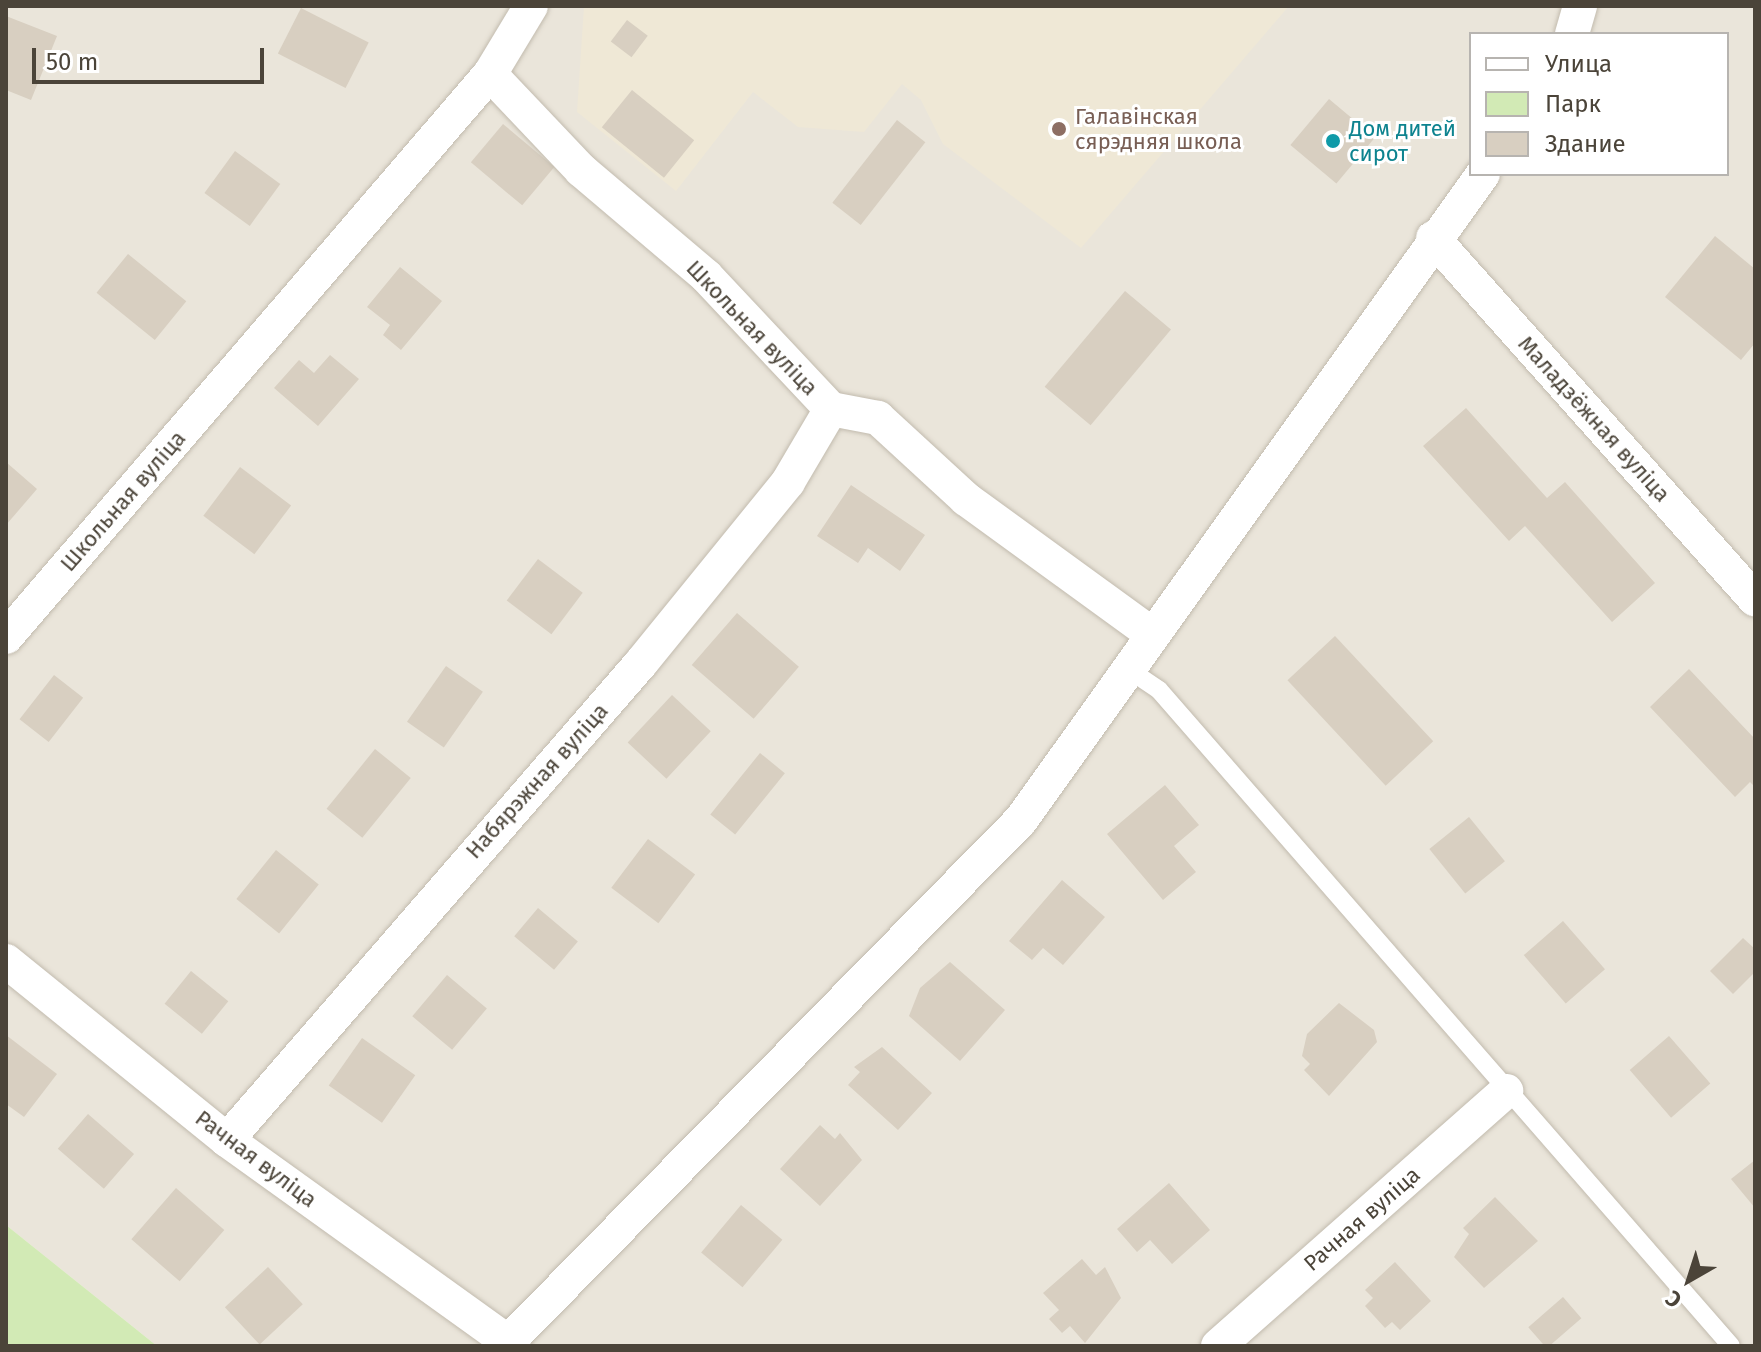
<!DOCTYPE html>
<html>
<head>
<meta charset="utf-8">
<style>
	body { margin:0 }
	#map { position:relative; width:1761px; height:1352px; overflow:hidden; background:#f6f3ec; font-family:"Fira Sans",sans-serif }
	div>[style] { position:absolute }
	.residential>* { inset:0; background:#eae5da }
	.education>* { inset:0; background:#efe8d6 }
	.green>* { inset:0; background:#d2eab5 }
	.building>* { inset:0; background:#d8cfc1; transform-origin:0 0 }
	.roads { filter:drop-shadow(0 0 2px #c2bbae) drop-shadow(0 0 2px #c2bbae) }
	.service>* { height:18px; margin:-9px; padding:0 9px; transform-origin:9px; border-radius:9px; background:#fff }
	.minor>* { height:34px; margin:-17px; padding:0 17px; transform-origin:17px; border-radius:17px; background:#fff }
	.dots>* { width:22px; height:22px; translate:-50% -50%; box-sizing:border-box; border:4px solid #fff; border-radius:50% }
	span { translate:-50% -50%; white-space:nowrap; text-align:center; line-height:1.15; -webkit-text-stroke:6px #fff; paint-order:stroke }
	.education-label { font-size:22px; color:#785e54 }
	.left { translate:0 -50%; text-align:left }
	.culture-label { font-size:22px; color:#0d838f }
	.street-label { font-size:22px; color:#4b4439 }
	.frame { position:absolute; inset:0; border:8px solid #4b4439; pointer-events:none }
	.legend { position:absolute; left:1469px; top:32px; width:260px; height:144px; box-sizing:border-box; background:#fff; border:2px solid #b7b4b0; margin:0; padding:10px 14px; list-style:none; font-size:24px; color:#4b4439 }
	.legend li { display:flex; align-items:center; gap:16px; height:40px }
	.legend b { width:40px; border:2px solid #b7b4b0 }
	.north { position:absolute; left:1649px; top:1240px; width:80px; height:80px; -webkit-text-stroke:6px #fff; paint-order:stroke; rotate:219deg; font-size:22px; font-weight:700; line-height:32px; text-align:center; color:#4b4439 }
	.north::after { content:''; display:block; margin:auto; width:28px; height:36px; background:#4b4439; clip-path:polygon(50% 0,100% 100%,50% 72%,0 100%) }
	.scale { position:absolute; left:32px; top:48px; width:232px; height:36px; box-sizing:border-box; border:4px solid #4b4439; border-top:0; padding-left:10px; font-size:24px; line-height:28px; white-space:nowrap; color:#4b4439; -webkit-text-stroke:6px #fff; paint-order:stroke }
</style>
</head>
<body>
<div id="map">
	<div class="residential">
		<div style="clip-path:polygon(evenodd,6px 6px,1755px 6px,1755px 1346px,157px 1346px,6px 1225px,6px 6px,1471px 34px,1727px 34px,1727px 174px,1471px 174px,1471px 34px)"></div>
	</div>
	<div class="education">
		<div style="clip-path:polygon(584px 6px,1289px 6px,1081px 248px,943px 144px,921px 100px,902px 84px,864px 132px,798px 127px,753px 92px,676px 191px,577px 112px)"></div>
	</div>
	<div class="green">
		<div style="clip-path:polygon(6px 1225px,157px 1346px,6px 1346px)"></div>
	</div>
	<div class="building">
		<div style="left:301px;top:8px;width:76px;height:51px;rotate:27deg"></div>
		<div style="clip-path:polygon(6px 16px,57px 36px,31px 100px,6px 90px)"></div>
		<div style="left:627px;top:20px;width:26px;height:27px;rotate:37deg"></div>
		<div style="left:632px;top:90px;width:80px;height:48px;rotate:39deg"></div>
		<div style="left:1329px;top:99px;width:60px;height:60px;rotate:40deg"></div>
		<div style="left:897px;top:120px;width:36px;height:105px;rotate:38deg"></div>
		<div style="left:503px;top:124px;width:67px;height:50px;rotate:40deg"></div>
		<div style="left:235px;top:151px;width:56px;height:52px;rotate:36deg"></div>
		<div style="clip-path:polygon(1715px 236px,1755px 269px,1755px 343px,1741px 360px,1665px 297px)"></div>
		<div style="left:128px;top:254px;width:75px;height:50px;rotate:39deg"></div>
		<div style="clip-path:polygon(400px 267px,442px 301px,401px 350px,383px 335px,390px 325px,367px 307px)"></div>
		<div style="left:1125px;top:291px;width:60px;height:125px;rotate:40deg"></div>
		<div style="clip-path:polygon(330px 355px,359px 379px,318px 426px,274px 388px,299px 360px,314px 373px)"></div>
		<div style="clip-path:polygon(1466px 408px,1547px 498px,1565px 482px,1655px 583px,1612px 622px,1525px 526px,1509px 541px,1423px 446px)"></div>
		<div style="clip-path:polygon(6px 462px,37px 489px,6px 525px)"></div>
		<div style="left:240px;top:467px;width:64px;height:61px;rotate:37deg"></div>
		<div style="clip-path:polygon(851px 485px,925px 535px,900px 571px,868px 548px,858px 563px,817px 536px)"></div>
		<div style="left:538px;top:559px;width:56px;height:52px;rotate:37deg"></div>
		<div style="left:737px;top:613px;width:82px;height:69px;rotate:41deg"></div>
		<div style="left:1335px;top:636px;width:144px;height:65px;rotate:47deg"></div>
		<div style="left:446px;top:666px;width:45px;height:68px;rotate:35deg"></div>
		<div style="clip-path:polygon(1689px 669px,1755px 739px,1755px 787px,1750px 782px,1735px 797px,1650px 707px)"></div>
		<div style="left:54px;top:675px;width:37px;height:56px;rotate:38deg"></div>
		<div style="left:672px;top:695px;width:53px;height:65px;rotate:43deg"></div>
		<div style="left:375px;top:749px;width:46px;height:77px;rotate:39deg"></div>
		<div style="left:760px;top:753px;width:32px;height:79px;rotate:39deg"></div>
		<div style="clip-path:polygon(1165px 785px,1199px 825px,1174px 846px,1196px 872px,1163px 900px,1107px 834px)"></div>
		<div style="left:1469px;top:817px;width:57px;height:51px;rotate:51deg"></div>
		<div style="left:648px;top:839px;width:59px;height:61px;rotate:37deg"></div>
		<div style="left:276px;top:850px;width:55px;height:63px;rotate:39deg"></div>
		<div style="clip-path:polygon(1062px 880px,1105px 917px,1063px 965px,1043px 948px,1032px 960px,1009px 941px)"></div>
		<div style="left:538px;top:908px;width:52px;height:37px;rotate:40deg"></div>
		<div style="left:1563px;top:921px;width:64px;height:52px;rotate:49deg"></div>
		<div style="clip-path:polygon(1743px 938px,1755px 949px,1755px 972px,1733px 994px,1710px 971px)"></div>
		<div style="clip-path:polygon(950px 962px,1005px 1010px,960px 1061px,909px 1016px,920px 988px)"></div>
		<div style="left:191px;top:971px;width:48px;height:42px;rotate:39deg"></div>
		<div style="left:447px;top:975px;width:52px;height:54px;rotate:40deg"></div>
		<div style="clip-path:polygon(1339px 1003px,1374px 1030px,1377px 1042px,1329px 1096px,1304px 1070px,1310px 1064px,1302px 1056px,1307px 1034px)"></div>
		<div style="clip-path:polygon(6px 1035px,57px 1074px,24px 1117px,6px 1104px)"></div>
		<div style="left:1669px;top:1036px;width:63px;height:52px;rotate:49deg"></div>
		<div style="left:362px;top:1038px;width:65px;height:58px;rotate:35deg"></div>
		<div style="clip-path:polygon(882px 1047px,932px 1093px,898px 1130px,848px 1085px,860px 1072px,854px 1067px)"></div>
		<div style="left:88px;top:1114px;width:61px;height:46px;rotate:41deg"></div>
		<div style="clip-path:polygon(820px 1125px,835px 1139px,840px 1133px,862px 1160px,820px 1206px,780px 1169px)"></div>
		<div style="clip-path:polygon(1755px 1160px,1755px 1208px,1731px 1179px)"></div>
		<div style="clip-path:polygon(1169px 1183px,1210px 1230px,1172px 1264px,1150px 1240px,1137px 1252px,1117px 1229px)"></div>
		<div style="left:176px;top:1188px;width:64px;height:68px;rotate:41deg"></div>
		<div style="clip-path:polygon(1495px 1197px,1538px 1241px,1484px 1288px,1454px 1257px,1469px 1234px,1463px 1228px)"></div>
		<div style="left:741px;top:1205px;width:54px;height:62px;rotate:40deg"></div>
		<div style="clip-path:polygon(1082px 1259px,1096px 1275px,1105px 1267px,1121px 1298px,1085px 1343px,1070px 1326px,1062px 1333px,1049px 1319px,1059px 1310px,1043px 1293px)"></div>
		<div style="clip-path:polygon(1395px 1262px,1431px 1301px,1400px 1330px,1392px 1322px,1385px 1328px,1365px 1306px,1373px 1298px,1365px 1290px)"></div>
		<div style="left:268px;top:1267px;width:51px;height:59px;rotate:47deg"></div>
		<div style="left:1563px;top:1297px;width:28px;height:46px;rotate:49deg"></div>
	</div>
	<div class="roads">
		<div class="service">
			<div style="left:1128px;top:669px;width:37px;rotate:34deg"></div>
			<div style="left:1159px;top:690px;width:870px;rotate:48.91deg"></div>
		</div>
		<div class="minor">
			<div style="left:1572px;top:34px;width:29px;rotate:-74deg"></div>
			<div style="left:490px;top:74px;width:132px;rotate:46.5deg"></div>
			<div style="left:581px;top:170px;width:164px;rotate:40.3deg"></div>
			<div style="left:706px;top:276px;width:183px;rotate:46.8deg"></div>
			<div style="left:831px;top:409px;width:48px;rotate:10.8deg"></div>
			<div style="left:878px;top:418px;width:120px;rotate:42.6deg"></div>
			<div style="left:966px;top:499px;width:230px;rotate:36deg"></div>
			<div style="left:1433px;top:238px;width:484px;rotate:48.3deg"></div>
			<div style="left:6px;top:637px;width:742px;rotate:-49.32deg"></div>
			<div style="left:490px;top:74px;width:79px;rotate:-58.9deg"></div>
			<div style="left:6px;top:961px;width:284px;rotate:39deg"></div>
			<div style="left:227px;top:1140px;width:353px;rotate:35.7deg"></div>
			<div style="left:227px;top:1140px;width:632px;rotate:-49.04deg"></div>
			<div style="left:641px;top:663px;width:233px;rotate:-50.9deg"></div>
			<div style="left:788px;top:482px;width:85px;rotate:-59.5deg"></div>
			<div style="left:508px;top:1342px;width:732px;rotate:-45.5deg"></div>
			<div style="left:1021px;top:820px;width:794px;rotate:-54.43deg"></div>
			<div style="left:1218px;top:1346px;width:385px;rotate:-41.5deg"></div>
		</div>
	</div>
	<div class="dots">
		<div style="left:1059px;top:129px;background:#8d6e63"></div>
		<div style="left:1333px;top:141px;background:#0f9aa8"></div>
	</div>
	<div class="education-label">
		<span class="left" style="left:1075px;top:129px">Галавінская<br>сярэдняя школа</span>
	</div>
	<div class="culture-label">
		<span class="left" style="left:1349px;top:141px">Дом дитей<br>сирот</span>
	</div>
	<div class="street-label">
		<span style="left:752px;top:328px;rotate:46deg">Школьная вуліца</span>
		<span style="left:1594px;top:419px;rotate:48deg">Маладзёжная вуліца</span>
		<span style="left:123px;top:501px;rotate:-49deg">Школьная вуліца</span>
		<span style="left:537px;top:781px;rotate:-48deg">Набярэжная вуліца</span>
		<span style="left:256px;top:1159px;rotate:37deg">Рачная вуліца</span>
		<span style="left:1362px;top:1219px;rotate:-41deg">Рачная вуліца</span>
	</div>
	<div class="frame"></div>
	<ul class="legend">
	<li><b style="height:10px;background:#fff"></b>Улица</li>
	<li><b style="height:22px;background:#d2eab5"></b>Парк</li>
	<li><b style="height:22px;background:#d8cfc1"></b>Здание</li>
	</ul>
	<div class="north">С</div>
	<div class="scale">50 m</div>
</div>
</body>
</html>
